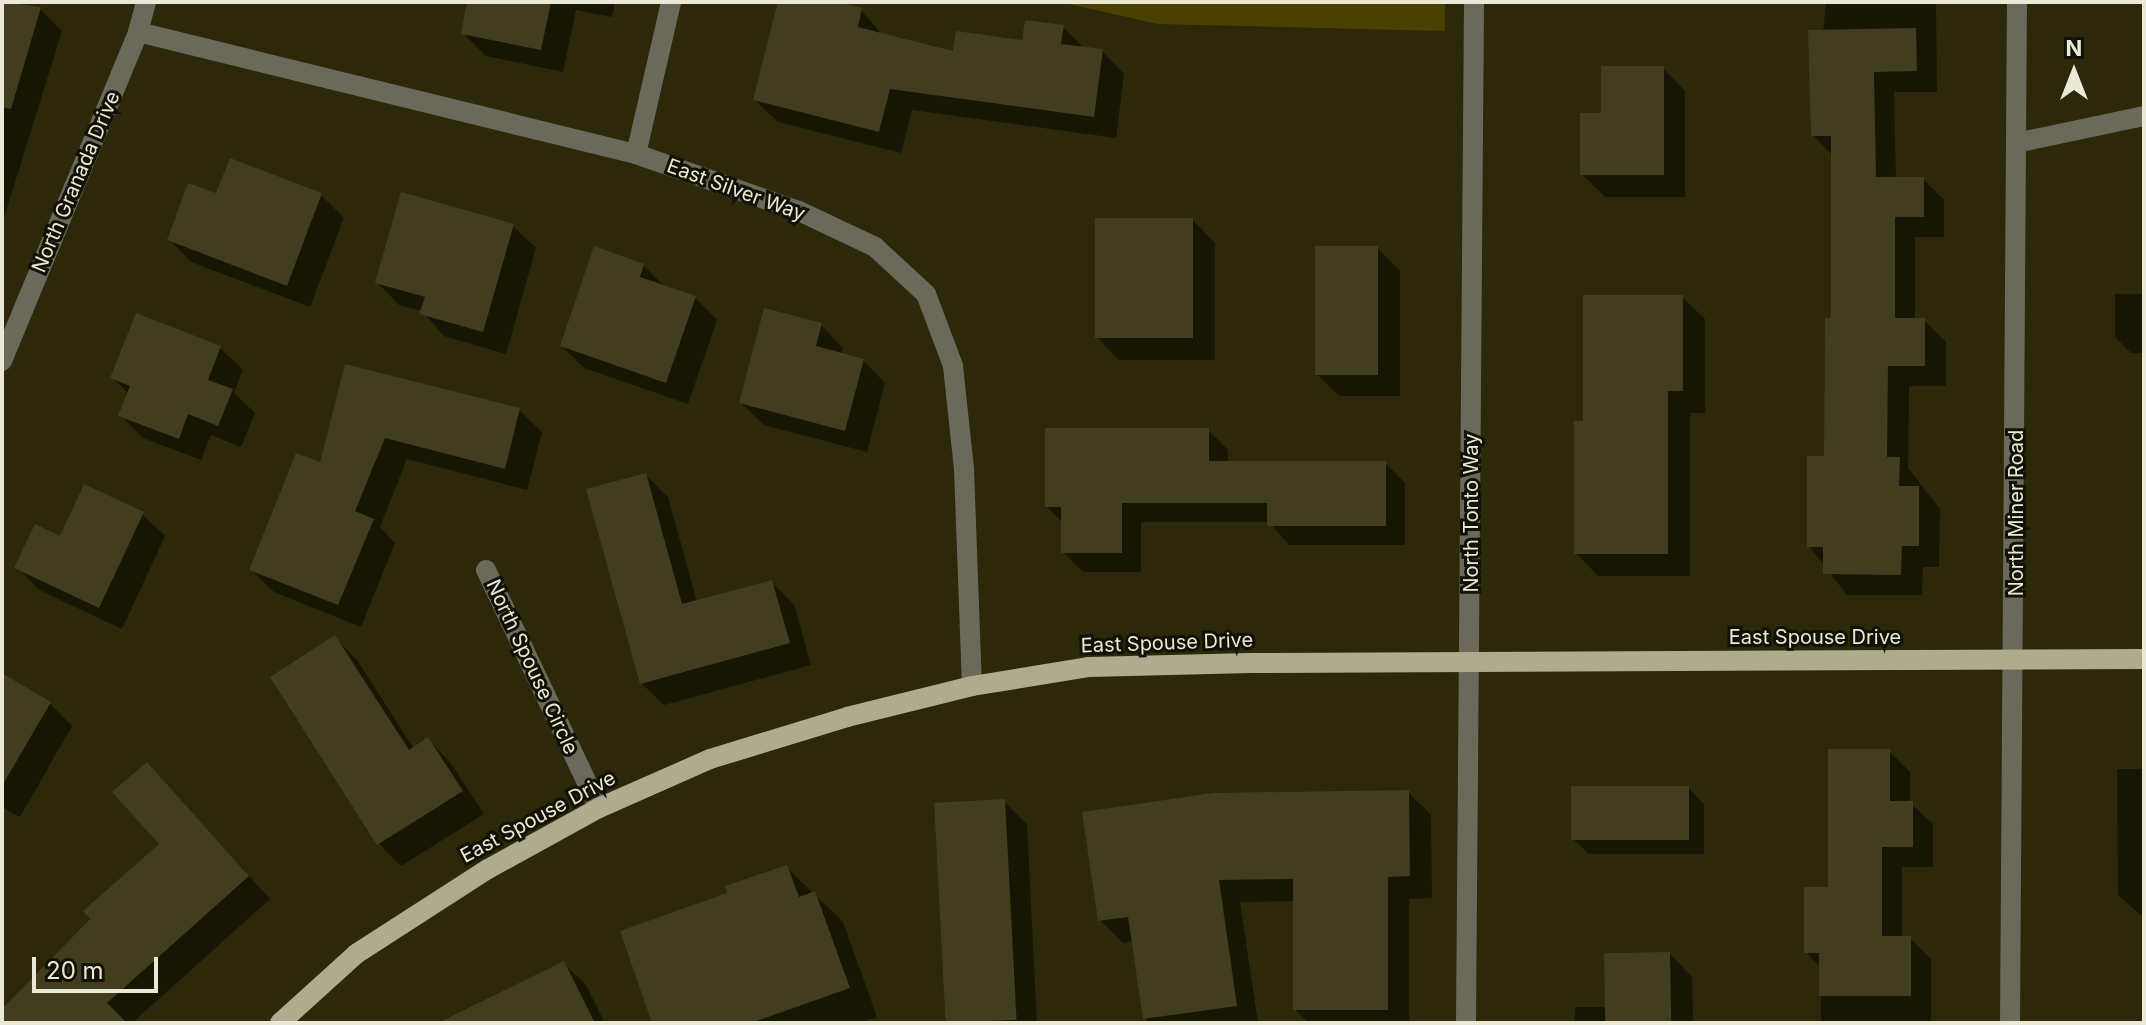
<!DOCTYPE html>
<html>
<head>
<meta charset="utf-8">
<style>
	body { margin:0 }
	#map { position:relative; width:2146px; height:1025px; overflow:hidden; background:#2c2809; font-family:Inter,sans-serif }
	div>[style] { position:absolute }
	.green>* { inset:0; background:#494102 }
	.shadow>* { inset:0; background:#0007 }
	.building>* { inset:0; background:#413d1e; transform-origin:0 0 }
	.minor>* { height:20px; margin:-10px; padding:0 10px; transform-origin:10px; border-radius:10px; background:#6b695b }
	.major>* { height:20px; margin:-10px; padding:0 10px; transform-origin:10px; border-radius:10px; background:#aeab8e }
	span { translate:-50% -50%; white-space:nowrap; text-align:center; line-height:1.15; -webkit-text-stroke:6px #121105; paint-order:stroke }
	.street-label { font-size:20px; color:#eae8d6 }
	.frame { position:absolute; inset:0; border:4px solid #eae8d6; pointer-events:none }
	.north { position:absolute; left:2034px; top:32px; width:80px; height:80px; -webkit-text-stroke:6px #121105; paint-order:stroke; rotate:0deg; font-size:22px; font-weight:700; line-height:32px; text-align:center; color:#eae8d6 }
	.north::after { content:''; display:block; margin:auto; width:28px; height:36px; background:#eae8d6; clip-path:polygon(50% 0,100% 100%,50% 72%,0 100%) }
	.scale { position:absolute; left:32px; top:957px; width:126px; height:36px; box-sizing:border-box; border:4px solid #eae8d6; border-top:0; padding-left:10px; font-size:24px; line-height:28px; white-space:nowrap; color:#eae8d6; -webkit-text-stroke:6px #121105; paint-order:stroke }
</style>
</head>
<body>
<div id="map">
	<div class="green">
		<div style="clip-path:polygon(1060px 2px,1445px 2px,1445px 31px,1158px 24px)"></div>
	</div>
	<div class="shadow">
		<div style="clip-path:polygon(2px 2px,40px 9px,62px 31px,2px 224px)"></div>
		<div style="clip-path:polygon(469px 2px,615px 2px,612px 17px,576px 10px,563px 72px,486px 56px,463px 33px)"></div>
		<div style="clip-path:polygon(780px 2px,830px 2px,861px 10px,883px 36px,955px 53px,1024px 43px,1063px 27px,1085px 49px,1102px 51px,1124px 74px,1116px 138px,912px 110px,901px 153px,778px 122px,755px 100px)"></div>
		<div style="clip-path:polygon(1638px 2px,1704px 2px,1704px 4px,1639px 3px)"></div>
		<div style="clip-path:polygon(1826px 2px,1945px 2px,1936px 2px,1937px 92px,1894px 92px,1896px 179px,1923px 179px,1944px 200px,1944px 237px,1915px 237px,1915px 320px,1924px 320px,1946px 342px,1946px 386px,1909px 386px,1908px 468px,1940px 509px,1939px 567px,1923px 567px,1922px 595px,1847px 595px,1809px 546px,1826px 458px,1833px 320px,1833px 156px,1813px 135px)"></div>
		<div style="clip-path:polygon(1663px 68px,1685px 91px,1685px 197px,1605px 197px,1582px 174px,1603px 115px)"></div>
		<div style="clip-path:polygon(231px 160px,321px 195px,344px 218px,310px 307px,191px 262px,169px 239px,217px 196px)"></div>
		<div style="clip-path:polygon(1193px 220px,1215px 243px,1215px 360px,1119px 360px,1097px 337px)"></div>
		<div style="clip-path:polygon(513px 226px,536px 248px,506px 354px,444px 336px,422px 311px,399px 305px,377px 282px)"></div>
		<div style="clip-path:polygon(1377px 248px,1400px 271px,1400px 396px,1339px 396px,1317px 374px)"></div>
		<div style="clip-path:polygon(643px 265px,666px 288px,695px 298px,717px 320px,688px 404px,584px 368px,562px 346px)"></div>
		<div style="clip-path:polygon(2115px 294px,2144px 294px,2144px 353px,2131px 353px,2115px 337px)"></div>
		<div style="clip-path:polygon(1682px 297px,1705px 319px,1705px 413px,1690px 413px,1690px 576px,1598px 576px,1576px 553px,1585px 423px)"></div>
		<div style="clip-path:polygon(821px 325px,843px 348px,841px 355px,863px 360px,885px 383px,867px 452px,764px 425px,741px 403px)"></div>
		<div style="clip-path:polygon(220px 348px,243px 370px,234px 393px,255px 413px,241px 447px,211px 435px,201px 460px,143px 438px,120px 415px,129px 394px,113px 378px)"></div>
		<div style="clip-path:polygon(346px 366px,519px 410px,542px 432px,527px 490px,407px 459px,380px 527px,395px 543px,361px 627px,274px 592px,251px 570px,321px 465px)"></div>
		<div style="clip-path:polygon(1208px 430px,1228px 450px,1228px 463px,1385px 463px,1405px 483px,1405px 545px,1289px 545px,1269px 522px,1141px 522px,1141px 572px,1083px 572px,1063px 552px,1063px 523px,1047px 507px)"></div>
		<div style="clip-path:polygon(646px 475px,668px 497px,697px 602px,771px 582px,794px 604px,811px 665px,664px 705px,641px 683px)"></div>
		<div style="clip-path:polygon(142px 514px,165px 536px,122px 629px,39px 590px,17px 567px,61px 539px)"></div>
		<div style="clip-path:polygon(335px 638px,357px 660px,414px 749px,428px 740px,450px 762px,484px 814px,401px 866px,379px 844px)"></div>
		<div style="clip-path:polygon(2px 676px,50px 704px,72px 726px,20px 817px,2px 807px)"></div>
		<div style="clip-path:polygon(1889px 751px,1910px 772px,1910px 803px,1933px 824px,1933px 867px,1902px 867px,1902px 938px,1910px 938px,1931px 959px,1931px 1023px,1821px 1023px,1821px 968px,1806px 952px)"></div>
		<div style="clip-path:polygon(2117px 769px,2144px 769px,2144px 918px,2118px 895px)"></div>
		<div style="clip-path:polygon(169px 787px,270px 899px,132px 1023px,2px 1023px,2px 1011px,161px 844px)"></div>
		<div style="clip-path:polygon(1689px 788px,1704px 804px,1704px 854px,1589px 854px,1573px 839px)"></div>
		<div style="clip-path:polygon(1408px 792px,1431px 815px,1432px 898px,1409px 899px,1409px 1023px,1309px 1023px,1295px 1009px,1295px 901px,1240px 902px,1258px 1023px,1150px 1023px,1145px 1018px,1134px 941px,1123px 943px,1100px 920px)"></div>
		<div style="clip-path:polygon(1004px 801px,1027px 824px,1037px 1023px,948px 1023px,936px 805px)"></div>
		<div style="clip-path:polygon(786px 867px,843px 922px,877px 1017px,858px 1023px,654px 1023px,729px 894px)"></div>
		<div style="clip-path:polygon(1670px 954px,1692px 977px,1693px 1023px,1575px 1023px,1575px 1007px,1606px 1007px)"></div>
		<div style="clip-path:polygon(563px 963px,586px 985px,605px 1023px,442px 1023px)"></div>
	</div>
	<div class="building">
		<div style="clip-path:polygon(2px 2px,41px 7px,11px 109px,2px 107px)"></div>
		<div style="clip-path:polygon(467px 2px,551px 2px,541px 50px,461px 34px)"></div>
		<div style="clip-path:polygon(778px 2px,838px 2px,862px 8px,858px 27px,953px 51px,956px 31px,1022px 40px,1025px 20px,1064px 25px,1061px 44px,1103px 49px,1094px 117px,890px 89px,879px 132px,753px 100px)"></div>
		<div style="clip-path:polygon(1916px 28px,1917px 71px,1874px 72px,1876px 177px,1924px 177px,1924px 217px,1895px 217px,1895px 318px,1925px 318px,1925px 366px,1888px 366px,1887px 457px,1900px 457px,1899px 486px,1919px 486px,1919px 546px,1902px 546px,1901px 575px,1823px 574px,1823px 547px,1807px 547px,1807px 456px,1824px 456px,1825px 318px,1831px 318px,1831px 136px,1811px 136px,1808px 30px)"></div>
		<div style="clip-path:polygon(1601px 66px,1664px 66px,1664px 175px,1580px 175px,1580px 113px,1601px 113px)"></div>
		<div style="clip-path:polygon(230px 158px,322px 193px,287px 286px,167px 240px,188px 183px,216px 193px)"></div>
		<div style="clip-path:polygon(401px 192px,514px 224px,483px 332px,419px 314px,425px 297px,375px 283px)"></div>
		<div style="left:1095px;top:218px;width:98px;height:120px"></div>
		<div style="clip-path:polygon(594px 246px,644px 264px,640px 277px,696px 296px,666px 383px,560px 346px)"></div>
		<div style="left:1315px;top:246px;width:63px;height:129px"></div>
		<div style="clip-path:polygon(1583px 295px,1683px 295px,1683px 391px,1668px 391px,1668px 554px,1574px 554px,1574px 421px,1583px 421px)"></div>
		<div style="clip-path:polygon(764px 308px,822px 323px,816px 346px,864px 359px,845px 431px,739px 403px)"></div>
		<div style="clip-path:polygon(136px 313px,221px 346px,208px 380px,233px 389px,218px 426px,188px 414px,179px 439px,118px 416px,130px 386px,110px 378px)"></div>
		<div style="clip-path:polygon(345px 364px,520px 408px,505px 469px,385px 438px,355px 511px,374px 519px,338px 605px,249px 570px,296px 453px,320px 462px)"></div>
		<div style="clip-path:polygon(1045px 428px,1209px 428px,1209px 461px,1386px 461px,1386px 526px,1267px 526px,1267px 503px,1122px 503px,1122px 553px,1061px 553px,1061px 507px,1045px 507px)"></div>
		<div style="clip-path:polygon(646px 473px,682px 604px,772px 580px,790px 643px,640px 684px,586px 489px)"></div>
		<div style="clip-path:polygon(84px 484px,144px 512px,99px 608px,14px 568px,35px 524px,60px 536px)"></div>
		<div style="clip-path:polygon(335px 635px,409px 750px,428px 737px,463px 791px,377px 845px,270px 677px)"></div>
		<div style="clip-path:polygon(2px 673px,51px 702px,2px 786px)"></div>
		<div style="clip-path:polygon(1828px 749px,1890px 749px,1890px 801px,1913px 801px,1913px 847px,1882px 847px,1882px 936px,1911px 936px,1911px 996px,1819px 996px,1819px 953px,1804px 953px,1804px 887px,1828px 887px)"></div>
		<div style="clip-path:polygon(147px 762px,249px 876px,107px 1003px,127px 1023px,2px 1023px,2px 1009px,90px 919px,83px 911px,159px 844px,112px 792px)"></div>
		<div style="left:1571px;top:786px;width:118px;height:54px"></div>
		<div style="clip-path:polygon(1409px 790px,1410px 876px,1388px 877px,1388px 1010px,1293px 1010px,1293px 879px,1219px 880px,1237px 1006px,1143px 1019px,1128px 917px,1098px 921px,1082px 812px,1213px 793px)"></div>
		<div style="left:1005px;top:799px;width:221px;height:71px;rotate:87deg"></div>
		<div style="clip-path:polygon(787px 865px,799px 897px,815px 891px,850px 988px,751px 1023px,652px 1023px,620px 931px,727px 893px,725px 886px)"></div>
		<div style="left:1670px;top:952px;width:71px;height:66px;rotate:89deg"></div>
		<div style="clip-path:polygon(564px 961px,595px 1023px,438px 1023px)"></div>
	</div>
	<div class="minor">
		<div style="left:138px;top:32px;width:513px;rotate:13.77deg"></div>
		<div style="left:636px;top:154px;width:173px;rotate:19.3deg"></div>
		<div style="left:799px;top:211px;width:84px;rotate:25.3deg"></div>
		<div style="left:875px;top:247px;width:69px;rotate:42.7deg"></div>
		<div style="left:926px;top:294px;width:77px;rotate:69.4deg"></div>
		<div style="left:953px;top:366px;width:104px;rotate:83.9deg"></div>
		<div style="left:964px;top:469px;width:217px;rotate:87.9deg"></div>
		<div style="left:2016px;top:143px;width:131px;rotate:-11.9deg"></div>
		<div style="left:636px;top:154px;width:156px;rotate:-77deg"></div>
		<div style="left:2px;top:361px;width:356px;rotate:-67.5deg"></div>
		<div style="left:138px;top:32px;width:31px;rotate:-75deg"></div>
		<div style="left:486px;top:570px;width:263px;rotate:64.6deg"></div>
		<div style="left:1466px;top:1023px;width:1021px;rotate:-89.55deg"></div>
		<div style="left:2010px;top:1023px;width:1021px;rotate:-89.61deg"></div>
	</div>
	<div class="major">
		<div style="left:280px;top:1023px;width:103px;rotate:-42.2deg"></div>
		<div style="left:356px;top:954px;width:157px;rotate:-32.8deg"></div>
		<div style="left:488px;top:869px;width:127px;rotate:-28.8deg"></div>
		<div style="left:599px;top:808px;width:121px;rotate:-23.8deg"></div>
		<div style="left:710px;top:759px;width:143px;rotate:-17deg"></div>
		<div style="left:847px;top:717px;width:129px;rotate:-13.9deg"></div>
		<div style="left:972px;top:686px;width:119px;rotate:-9.2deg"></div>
		<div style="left:1089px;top:667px;width:162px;rotate:-1.4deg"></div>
		<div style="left:1251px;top:663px;width:893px;rotate:-0.26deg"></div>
	</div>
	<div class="street-label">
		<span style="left:76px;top:182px;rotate:-67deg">North Granada Drive</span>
		<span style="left:736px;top:190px;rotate:20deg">East Silver Way</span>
		<span style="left:1471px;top:513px;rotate:-90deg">North Tonto Way</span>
		<span style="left:2016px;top:513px;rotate:-90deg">North Miner Road</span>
		<span style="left:1815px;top:637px">East Spouse Drive</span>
		<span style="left:1167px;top:643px;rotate:-2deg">East Spouse Drive</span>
		<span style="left:532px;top:667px;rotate:65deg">North Spouse Circle</span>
		<span style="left:538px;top:817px;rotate:-28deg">East Spouse Drive</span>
	</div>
	<div class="frame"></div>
	<div class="north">N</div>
	<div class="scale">20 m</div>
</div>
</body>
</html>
